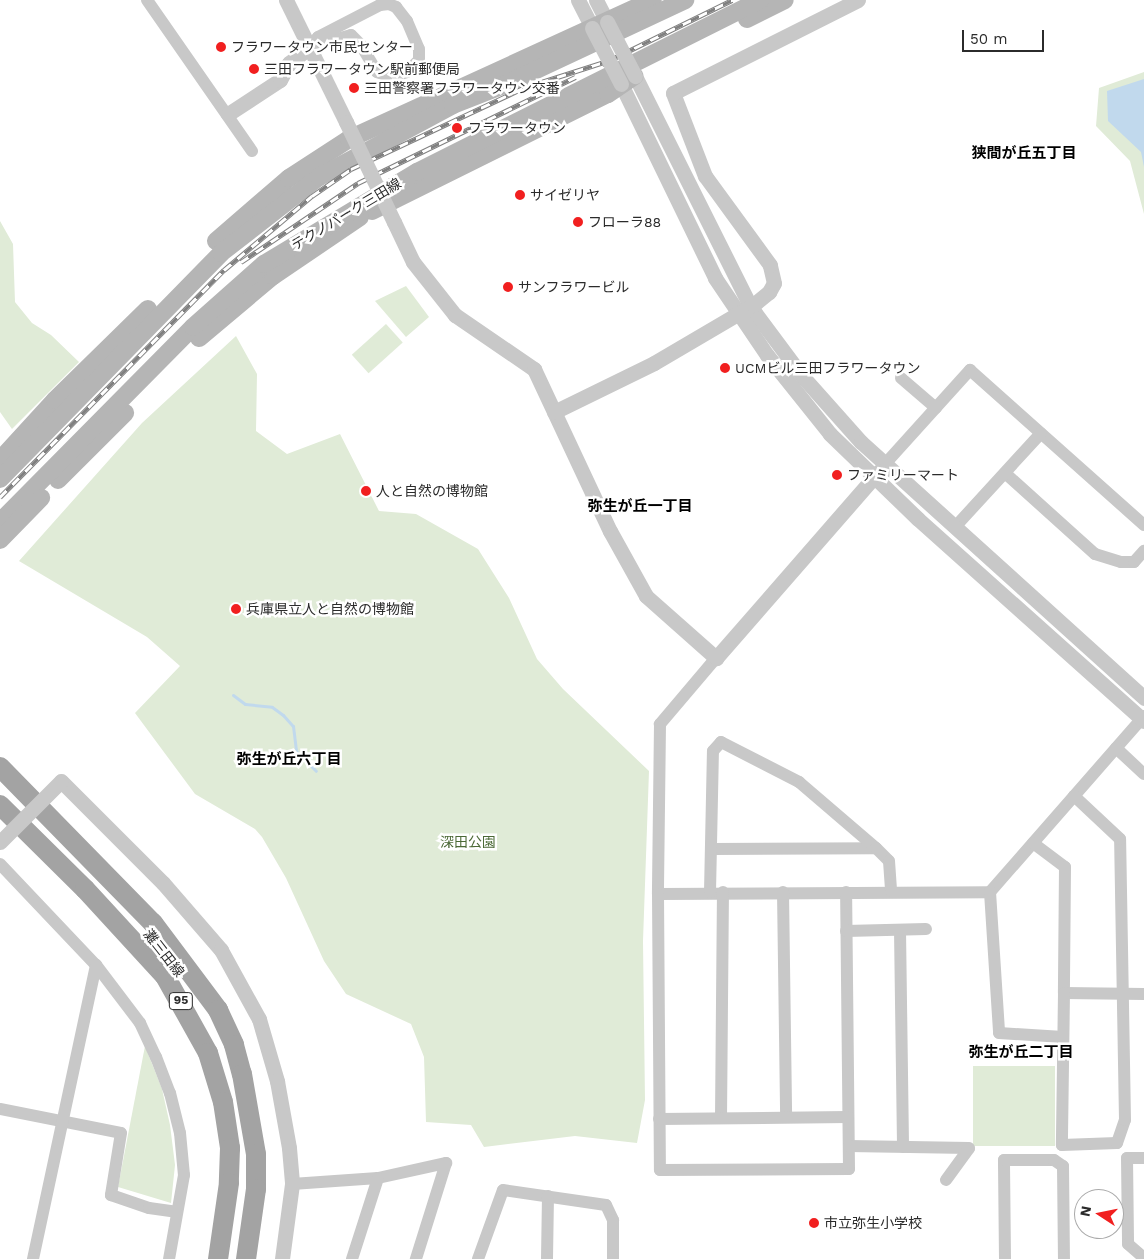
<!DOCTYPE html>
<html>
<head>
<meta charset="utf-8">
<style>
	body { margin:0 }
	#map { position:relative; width:1144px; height:1259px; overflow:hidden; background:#fff; font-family:"Work Sans","Noto Sans JP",sans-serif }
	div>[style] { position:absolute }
	.green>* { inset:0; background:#e0ebd7; transform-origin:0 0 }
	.water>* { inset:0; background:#c1d9ed }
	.stream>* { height:3px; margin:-1.5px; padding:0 1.5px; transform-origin:1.5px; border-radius:1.5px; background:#c1d9ed }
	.minor>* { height:12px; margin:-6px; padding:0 6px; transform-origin:6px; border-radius:6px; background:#c8c8c8 }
	.tertiary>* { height:15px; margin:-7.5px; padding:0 7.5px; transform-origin:7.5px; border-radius:7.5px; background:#c8c8c8 }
	.secondary>* { height:18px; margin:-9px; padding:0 9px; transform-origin:9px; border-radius:9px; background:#b5b5b5 }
	.primary>* { height:20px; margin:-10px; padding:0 10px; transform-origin:10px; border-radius:10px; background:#a3a3a3 }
	.rail>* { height:5px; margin-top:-2.5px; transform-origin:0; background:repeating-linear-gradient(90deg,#fff 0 9px,#808080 0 18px); box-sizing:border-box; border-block:1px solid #808080 }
	.tertiary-bridge>* { height:15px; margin:-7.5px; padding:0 7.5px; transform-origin:7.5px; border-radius:7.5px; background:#c8c8c8 }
	.dots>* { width:14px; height:14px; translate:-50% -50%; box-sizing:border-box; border:2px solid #fff; border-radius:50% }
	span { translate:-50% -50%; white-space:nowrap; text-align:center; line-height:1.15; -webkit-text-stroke:5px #fff; paint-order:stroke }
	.shield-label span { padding:1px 4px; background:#fff; border:1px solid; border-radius:4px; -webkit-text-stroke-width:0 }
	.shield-label { font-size:12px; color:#2b2b2b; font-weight:700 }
	.poi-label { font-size:14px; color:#2b2b2b }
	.left { translate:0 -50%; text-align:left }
	.street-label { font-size:14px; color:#2b2b2b }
	.park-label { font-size:14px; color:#4b6936 }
	.neighbourhood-label { font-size:15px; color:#000; font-weight:700 }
	.north { position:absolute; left:1074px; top:1189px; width:50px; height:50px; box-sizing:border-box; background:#fff; border:1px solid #aaa; border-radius:50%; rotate:281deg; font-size:14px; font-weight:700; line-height:20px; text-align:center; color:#2b2b2b }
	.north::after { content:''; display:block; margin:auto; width:18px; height:22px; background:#f11f1f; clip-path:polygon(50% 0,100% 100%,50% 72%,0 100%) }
	.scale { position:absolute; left:962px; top:30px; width:82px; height:22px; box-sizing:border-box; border:2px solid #2b2b2b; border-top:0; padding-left:6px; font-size:15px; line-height:18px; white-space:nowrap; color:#2b2b2b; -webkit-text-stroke:4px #fff; paint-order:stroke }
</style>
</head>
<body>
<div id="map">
	<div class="green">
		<div style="clip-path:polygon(1144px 72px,1144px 214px,1130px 161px,1096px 126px,1099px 88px)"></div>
		<div style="clip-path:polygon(0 221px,13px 244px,15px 302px,32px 323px,51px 335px,79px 362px,12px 429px,0 412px)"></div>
		<div style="clip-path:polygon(406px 286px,429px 317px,406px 337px,375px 301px)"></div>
		<div style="left:386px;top:324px;width:25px;height:46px;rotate:48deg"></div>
		<div style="clip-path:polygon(236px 336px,257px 374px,256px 431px,287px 454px,340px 434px,379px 511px,416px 514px,478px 549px,509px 598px,537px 659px,563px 689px,649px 771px,643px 941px,645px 1100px,637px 1143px,575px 1136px,484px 1147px,471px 1125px,426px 1122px,424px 1057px,411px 1024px,346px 994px,324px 961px,286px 878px,262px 837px,255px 829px,195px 794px,135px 713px,180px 666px,147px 637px,19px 561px,142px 423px)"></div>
		<div style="clip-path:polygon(145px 1046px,162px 1089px,170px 1125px,175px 1165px,171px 1203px,118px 1187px)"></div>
		<div style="left:1055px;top:1066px;width:80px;height:82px;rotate:90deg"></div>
	</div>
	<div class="water">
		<div style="clip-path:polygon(1144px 79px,1144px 167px,1141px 152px,1108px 121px,1107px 91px)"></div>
	</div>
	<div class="stream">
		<div style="left:233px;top:695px;width:15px;rotate:37deg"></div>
		<div style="left:245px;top:704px;width:27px;rotate:6deg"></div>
		<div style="left:272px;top:707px;width:14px;rotate:36deg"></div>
		<div style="left:283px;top:715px;width:15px;rotate:48deg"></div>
		<div style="left:293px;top:726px;width:25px;rotate:83deg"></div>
		<div style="left:296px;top:751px;width:28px;rotate:45deg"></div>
	</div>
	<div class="minor">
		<div style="left:147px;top:0;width:184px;rotate:55.2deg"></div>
		<div style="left:389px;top:4px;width:8px;rotate:23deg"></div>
		<div style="left:396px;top:7px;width:18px;rotate:52deg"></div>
		<div style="left:407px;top:21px;width:30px;rotate:67deg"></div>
		<div style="left:419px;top:49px;width:11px;rotate:90deg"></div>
		<div style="left:419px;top:60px;width:17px;rotate:135deg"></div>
		<div style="left:407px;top:72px;width:16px;rotate:162deg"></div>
		<div style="left:392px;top:77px;width:16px;rotate:-162deg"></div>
		<div style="left:377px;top:72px;width:31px;rotate:-121deg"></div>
		<div style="left:361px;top:45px;width:14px;rotate:-135deg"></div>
		<div style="left:351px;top:35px;width:43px;rotate:163.7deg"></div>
		<div style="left:310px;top:47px;width:13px;rotate:-51deg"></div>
		<div style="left:318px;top:37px;width:70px;rotate:-27.3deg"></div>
		<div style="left:380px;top:5px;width:9px;rotate:-6deg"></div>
		<div style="left:901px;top:378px;width:46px;rotate:40.6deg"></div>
		<div style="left:885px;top:464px;width:127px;rotate:-47.9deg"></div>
		<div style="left:970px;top:370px;width:233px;rotate:41.7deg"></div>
		<div style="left:1005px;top:473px;width:121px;rotate:42deg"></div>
		<div style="left:1095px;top:554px;width:27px;rotate:17deg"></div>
		<div style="left:1121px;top:562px;width:13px"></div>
		<div style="left:1134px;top:562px;width:15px;rotate:-48deg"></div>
		<div style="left:955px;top:527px;width:127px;rotate:-47.5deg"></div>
		<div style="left:716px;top:658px;width:87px;rotate:130.3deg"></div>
		<div style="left:660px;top:724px;width:170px;rotate:90.7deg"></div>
		<div style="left:658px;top:894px;width:332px;rotate:-0.3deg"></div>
		<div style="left:990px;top:892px;width:234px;rotate:-48.8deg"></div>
		<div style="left:1116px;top:748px;width:38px;rotate:43deg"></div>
		<div style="left:1033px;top:843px;width:40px;rotate:37deg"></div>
		<div style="left:1065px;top:867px;width:126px;rotate:90.5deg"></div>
		<div style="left:1064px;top:993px;width:80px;rotate:0.7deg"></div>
		<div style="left:712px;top:849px;width:164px;rotate:-0.3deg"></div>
		<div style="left:0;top:864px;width:139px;rotate:46.5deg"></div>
		<div style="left:96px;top:965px;width:73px;rotate:52.8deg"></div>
		<div style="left:140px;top:1023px;width:38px;rotate:65deg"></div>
		<div style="left:156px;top:1057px;width:39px;rotate:69deg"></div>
		<div style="left:170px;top:1093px;width:41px;rotate:76deg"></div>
		<div style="left:180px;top:1133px;width:42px;rotate:84.6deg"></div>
		<div style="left:184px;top:1175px;width:85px;rotate:100.1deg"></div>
		<div style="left:710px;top:892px;width:141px;rotate:-88.8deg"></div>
		<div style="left:713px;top:751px;width:12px;rotate:-48deg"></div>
		<div style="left:721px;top:742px;width:88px;rotate:27.1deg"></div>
		<div style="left:799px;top:782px;width:101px;rotate:40.6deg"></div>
		<div style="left:876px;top:848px;width:18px;rotate:45deg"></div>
		<div style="left:889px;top:861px;width:30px;rotate:86deg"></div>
		<div style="left:783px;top:892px;width:224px;rotate:89.2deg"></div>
		<div style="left:990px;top:892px;width:141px;rotate:86.3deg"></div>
		<div style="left:999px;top:1033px;width:64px;rotate:3.6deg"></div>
		<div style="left:658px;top:894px;width:276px;rotate:89.6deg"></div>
		<div style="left:660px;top:1170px;width:189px;rotate:-0.3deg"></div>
		<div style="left:849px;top:1169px;width:277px;rotate:-90.6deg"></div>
		<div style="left:900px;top:930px;width:217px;rotate:89.2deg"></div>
		<div style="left:846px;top:931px;width:80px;rotate:-1.4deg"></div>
		<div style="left:1064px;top:993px;width:152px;rotate:90.8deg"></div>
		<div style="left:1062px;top:1145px;width:55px;rotate:-2.1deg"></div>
		<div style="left:1117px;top:1143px;width:24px;rotate:-71deg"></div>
		<div style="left:1125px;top:1120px;width:281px;rotate:-91deg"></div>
		<div style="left:1120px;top:839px;width:63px;rotate:-136.9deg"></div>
		<div style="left:0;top:1109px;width:123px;rotate:11.2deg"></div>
		<div style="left:121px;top:1133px;width:63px;rotate:99.2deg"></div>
		<div style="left:111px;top:1195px;width:40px;rotate:18.9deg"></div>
		<div style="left:149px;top:1208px;width:27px;rotate:8deg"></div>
		<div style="left:721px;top:1118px;width:226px;rotate:-89.5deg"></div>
		<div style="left:659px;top:1119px;width:189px;rotate:-0.6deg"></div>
		<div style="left:849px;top:1146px;width:120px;rotate:1deg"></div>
		<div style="left:1144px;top:1158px;width:17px;rotate:180deg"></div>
		<div style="left:1127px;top:1158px;width:86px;rotate:89.3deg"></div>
		<div style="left:1128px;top:1244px;width:21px;rotate:41deg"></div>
		<div style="left:946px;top:1180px;width:39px;rotate:-54deg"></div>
		<div style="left:292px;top:1184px;width:86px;rotate:-4deg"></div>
		<div style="left:378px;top:1178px;width:70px;rotate:-12.4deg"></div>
		<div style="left:446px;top:1163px;width:101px;rotate:107.4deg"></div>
		<div style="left:33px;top:1259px;width:301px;rotate:-77.9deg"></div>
		<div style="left:352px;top:1259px;width:85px;rotate:-72.2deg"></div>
		<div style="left:478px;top:1259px;width:73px;rotate:-70.1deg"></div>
		<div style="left:503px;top:1190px;width:104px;rotate:8.3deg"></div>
		<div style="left:606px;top:1205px;width:17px;rotate:65deg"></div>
		<div style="left:613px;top:1220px;width:39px;rotate:90deg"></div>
		<div style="left:547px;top:1259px;width:63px;rotate:-89.1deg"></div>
		<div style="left:1005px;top:1259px;width:99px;rotate:-90.6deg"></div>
		<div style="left:1004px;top:1160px;width:50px"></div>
		<div style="left:1054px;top:1160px;width:11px;rotate:34deg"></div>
		<div style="left:1063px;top:1166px;width:93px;rotate:89.4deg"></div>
	</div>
	<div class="tertiary">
		<div style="left:286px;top:0;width:136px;rotate:63.8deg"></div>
		<div style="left:578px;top:0;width:31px;rotate:63deg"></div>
		<div style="left:596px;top:0;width:25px;rotate:63deg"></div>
		<div style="left:635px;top:76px;width:257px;rotate:63.4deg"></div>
		<div style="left:750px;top:306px;width:89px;rotate:53.3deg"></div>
		<div style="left:803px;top:377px;width:87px;rotate:48.3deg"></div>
		<div style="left:861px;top:442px;width:382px;rotate:42.1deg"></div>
		<div style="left:621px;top:84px;width:216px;rotate:64.1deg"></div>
		<div style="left:715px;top:278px;width:93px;rotate:56deg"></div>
		<div style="left:767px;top:355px;width:101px;rotate:51.4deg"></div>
		<div style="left:830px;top:434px;width:122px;rotate:44deg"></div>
		<div style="left:918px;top:519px;width:303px;rotate:41.8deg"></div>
		<div style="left:228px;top:114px;width:62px;rotate:-33.2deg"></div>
		<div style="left:280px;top:80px;width:19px;rotate:-62deg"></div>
		<div style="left:289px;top:63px;width:26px;rotate:-37deg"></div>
		<div style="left:394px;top:222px;width:44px;rotate:64.6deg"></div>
		<div style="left:413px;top:262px;width:68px;rotate:51.6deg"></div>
		<div style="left:455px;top:315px;width:96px;rotate:34.4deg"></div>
		<div style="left:534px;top:369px;width:179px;rotate:64.9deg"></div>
		<div style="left:610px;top:531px;width:74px;rotate:61deg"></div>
		<div style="left:646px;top:596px;width:94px;rotate:41.5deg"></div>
		<div style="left:716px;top:658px;width:248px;rotate:-48.9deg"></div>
		<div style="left:554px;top:412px;width:111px;rotate:-26.1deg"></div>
		<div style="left:654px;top:363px;width:115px;rotate:-30.4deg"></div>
		<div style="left:753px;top:305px;width:21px;rotate:-39deg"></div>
		<div style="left:769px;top:292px;width:10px;rotate:-61deg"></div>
		<div style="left:774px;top:283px;width:18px;rotate:-103deg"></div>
		<div style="left:770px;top:265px;width:110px;rotate:-126.1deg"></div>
		<div style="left:705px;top:176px;width:89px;rotate:-111.1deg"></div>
		<div style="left:673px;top:93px;width:207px;rotate:-26.7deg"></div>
		<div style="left:61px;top:781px;width:144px;rotate:45deg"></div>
		<div style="left:163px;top:883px;width:89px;rotate:49.1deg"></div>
		<div style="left:221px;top:950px;width:79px;rotate:61.2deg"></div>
		<div style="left:259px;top:1019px;width:65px;rotate:73.8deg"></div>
		<div style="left:277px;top:1081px;width:68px;rotate:79.8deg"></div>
		<div style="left:289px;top:1148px;width:36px;rotate:85deg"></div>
		<div style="left:292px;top:1184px;width:76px;rotate:97.6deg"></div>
	</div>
	<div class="secondary">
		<div style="left:747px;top:19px;width:42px;rotate:-26.6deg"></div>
		<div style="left:372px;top:211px;width:263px;rotate:-26.4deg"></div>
		<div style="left:608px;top:94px;width:32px;rotate:-34deg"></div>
		<div style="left:216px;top:241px;width:96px;rotate:-40.8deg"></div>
		<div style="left:289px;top:178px;width:72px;rotate:-33deg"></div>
		<div style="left:349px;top:139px;width:334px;rotate:-24.6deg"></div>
		<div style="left:199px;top:338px;width:97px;rotate:-40deg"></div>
		<div style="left:273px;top:276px;width:105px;rotate:-34.1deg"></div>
		<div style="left:0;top:460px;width:81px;rotate:-47.5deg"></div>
		<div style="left:55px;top:400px;width:130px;rotate:-44.4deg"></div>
		<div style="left:0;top:479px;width:316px;rotate:-45.6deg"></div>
		<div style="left:221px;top:253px;width:124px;rotate:-37.8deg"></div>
		<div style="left:319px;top:177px;width:152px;rotate:-28.2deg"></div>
		<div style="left:453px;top:105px;width:57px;rotate:-21.6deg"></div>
		<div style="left:506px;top:84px;width:198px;rotate:-25.1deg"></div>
		<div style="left:58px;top:480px;width:95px;rotate:-45deg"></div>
		<div style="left:0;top:522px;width:274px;rotate:-45.3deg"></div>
		<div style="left:193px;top:327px;width:95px;rotate:-41.6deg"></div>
		<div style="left:264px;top:264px;width:179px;rotate:-31deg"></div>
		<div style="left:417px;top:172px;width:384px;rotate:-26.6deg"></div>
		<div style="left:0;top:540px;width:59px;rotate:-45.7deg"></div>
	</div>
	<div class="primary">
		<div style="left:0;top:767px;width:219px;rotate:45.6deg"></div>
		<div style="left:153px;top:923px;width:109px;rotate:53.2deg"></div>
		<div style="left:218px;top:1010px;width:38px;rotate:65deg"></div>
		<div style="left:234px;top:1045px;width:30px;rotate:75deg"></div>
		<div style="left:242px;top:1074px;width:81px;rotate:80.1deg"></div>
		<div style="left:256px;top:1154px;width:35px;rotate:90deg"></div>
		<div style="left:256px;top:1189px;width:71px;rotate:98.1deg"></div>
		<div style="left:0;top:805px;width:120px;rotate:44.7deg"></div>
		<div style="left:85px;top:889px;width:118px;rotate:47.4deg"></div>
		<div style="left:165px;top:976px;width:88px;rotate:60.8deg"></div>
		<div style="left:208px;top:1053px;width:51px;rotate:73deg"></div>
		<div style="left:223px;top:1102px;width:47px;rotate:81.3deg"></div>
		<div style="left:230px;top:1148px;width:35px;rotate:92deg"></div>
		<div style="left:229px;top:1183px;width:77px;rotate:98.2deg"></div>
	</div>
	<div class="rail">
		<div style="left:602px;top:64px;width:145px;rotate:-26.2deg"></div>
		<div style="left:241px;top:262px;width:141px;rotate:-34deg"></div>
		<div style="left:358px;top:183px;width:242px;rotate:-26deg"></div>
		<div style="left:0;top:497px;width:319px;rotate:-45.4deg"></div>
		<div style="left:224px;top:270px;width:115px;rotate:-40.1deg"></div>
		<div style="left:312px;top:196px;width:47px;rotate:-34.7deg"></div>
		<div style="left:351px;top:169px;width:190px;rotate:-25.2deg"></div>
		<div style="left:523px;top:88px;width:88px;rotate:-17.8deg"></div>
	</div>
	<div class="tertiary-bridge">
		<div style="left:607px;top:22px;width:61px;rotate:62.6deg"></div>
		<div style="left:592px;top:28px;width:63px;rotate:62.6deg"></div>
		<div style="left:346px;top:122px;width:111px;rotate:64.4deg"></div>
		<div style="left:0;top:842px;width:86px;rotate:-45deg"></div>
	</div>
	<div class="dots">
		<div style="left:221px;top:47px;background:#f11f1f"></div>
		<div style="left:254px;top:69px;background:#f11f1f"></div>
		<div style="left:354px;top:88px;background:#f11f1f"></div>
		<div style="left:457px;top:128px;background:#f11f1f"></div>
		<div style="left:520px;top:195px;background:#f11f1f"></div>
		<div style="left:578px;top:222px;background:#f11f1f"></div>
		<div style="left:508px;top:287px;background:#f11f1f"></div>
		<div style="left:725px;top:368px;background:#f11f1f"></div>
		<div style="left:837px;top:475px;background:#f11f1f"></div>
		<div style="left:366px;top:491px;background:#f11f1f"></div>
		<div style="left:236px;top:609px;background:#f11f1f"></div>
		<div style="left:814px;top:1223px;background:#f11f1f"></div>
	</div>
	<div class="shield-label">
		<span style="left:181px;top:1001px">95</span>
	</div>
	<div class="poi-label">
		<span class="left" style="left:231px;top:47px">フラワータウン市民センター</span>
		<span class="left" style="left:264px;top:69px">三田フラワータウン駅前郵便局</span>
		<span class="left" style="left:364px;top:88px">三田警察署フラワータウン交番</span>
		<span class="left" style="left:468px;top:128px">フラワータウン</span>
		<span class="left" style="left:530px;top:195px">サイゼリヤ</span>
		<span class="left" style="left:588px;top:222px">フローラ88</span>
		<span class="left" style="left:518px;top:287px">サンフラワービル</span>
		<span class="left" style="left:735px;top:368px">UCMビル三田フラワータウン</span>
		<span class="left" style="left:847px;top:475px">ファミリーマート</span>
		<span class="left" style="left:376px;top:491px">人と自然の博物館</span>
		<span class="left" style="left:246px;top:609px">兵庫県立人と自然の博物館</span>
		<span class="left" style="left:824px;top:1223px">市立弥生小学校</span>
	</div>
	<div class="street-label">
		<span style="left:346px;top:214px;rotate:-31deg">テクノパーク三田線</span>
		<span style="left:164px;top:953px;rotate:52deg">灘三田線</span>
	</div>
	<div class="park-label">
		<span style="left:468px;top:842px">深田公園</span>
	</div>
	<div class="neighbourhood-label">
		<span style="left:1024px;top:154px">狭間が丘五丁目</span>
		<span style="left:640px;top:507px">弥生が丘一丁目</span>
		<span style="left:289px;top:760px">弥生が丘六丁目</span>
		<span style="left:1021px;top:1053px">弥生が丘二丁目</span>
	</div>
	<div class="north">N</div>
	<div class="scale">50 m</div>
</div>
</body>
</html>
